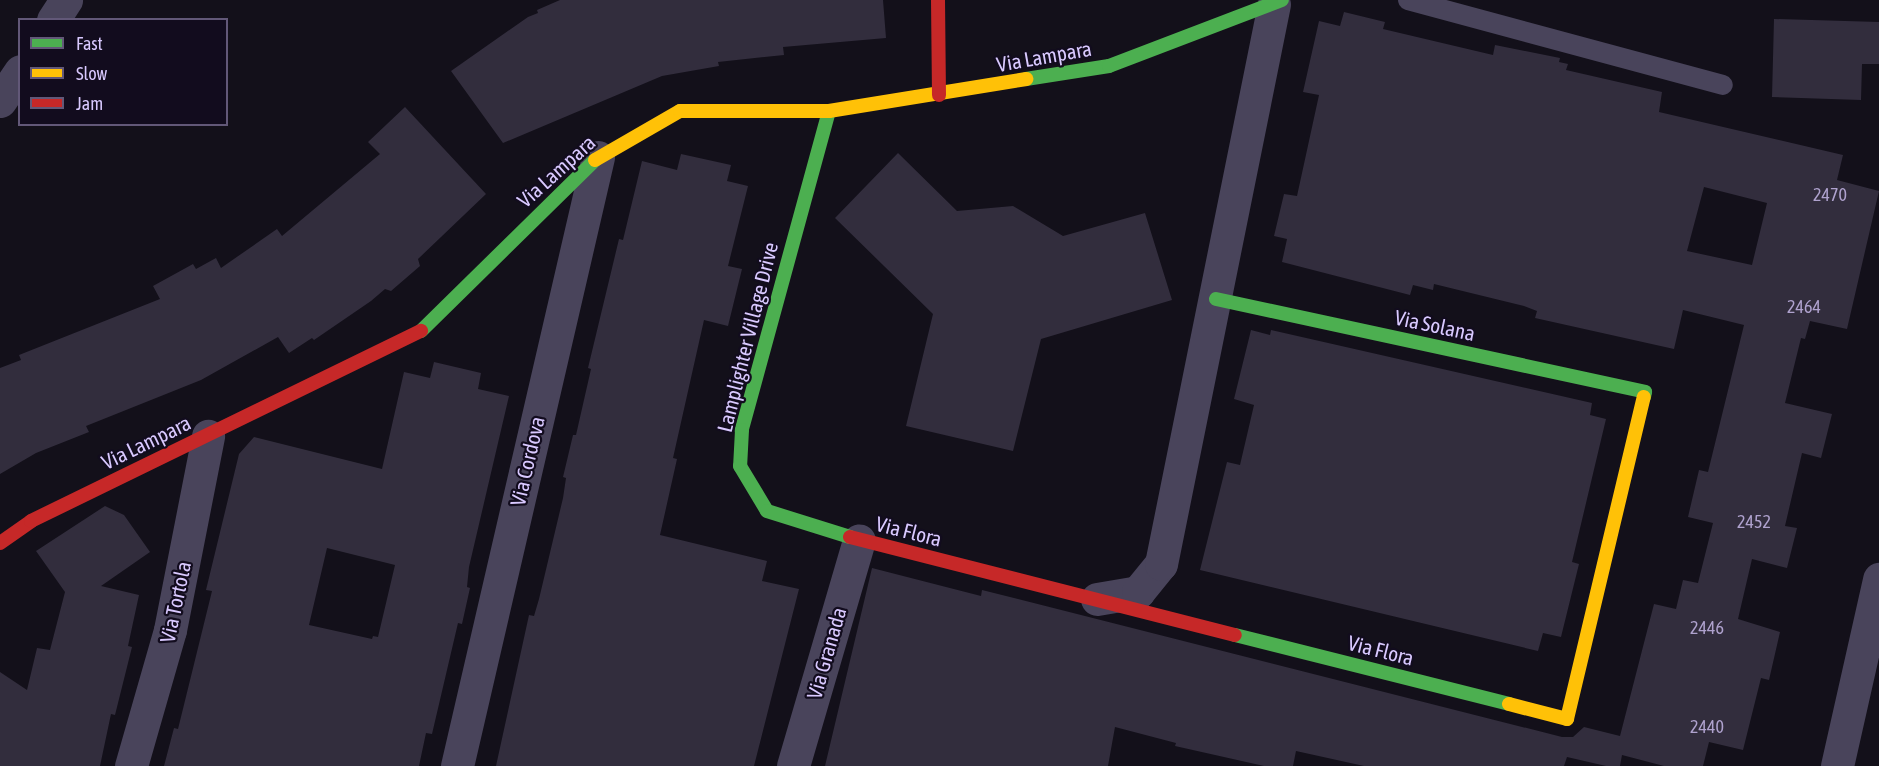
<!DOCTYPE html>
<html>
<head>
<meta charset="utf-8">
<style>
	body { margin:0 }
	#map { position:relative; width:1879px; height:766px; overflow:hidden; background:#13101a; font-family:"Asap Condensed",sans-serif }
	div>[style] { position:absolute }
	.building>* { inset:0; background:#322d3d }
	.lane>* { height:20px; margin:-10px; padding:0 10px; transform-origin:10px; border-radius:10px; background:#49445b }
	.street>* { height:33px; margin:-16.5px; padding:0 16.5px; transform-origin:16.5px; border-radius:16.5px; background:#49445b }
	.fast>* { height:14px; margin:-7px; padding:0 7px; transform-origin:7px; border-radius:7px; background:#4caf50 }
	.slow>* { height:14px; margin:-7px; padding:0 7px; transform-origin:7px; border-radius:7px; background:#ffc107 }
	.jam>* { height:14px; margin:-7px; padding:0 7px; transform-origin:7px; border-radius:7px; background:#c62828 }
	span { translate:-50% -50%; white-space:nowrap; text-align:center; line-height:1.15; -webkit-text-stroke:4.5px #120c1e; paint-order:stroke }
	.number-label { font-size:18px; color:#afa2ce }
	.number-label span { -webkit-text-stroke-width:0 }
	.street-label { font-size:21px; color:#d9c9ff }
	.legend { position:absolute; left:18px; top:18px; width:210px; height:108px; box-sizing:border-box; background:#120c1e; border:2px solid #625878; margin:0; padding:8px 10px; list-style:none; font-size:18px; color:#d9c9ff }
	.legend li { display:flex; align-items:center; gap:12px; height:30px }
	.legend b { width:30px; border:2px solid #625878 }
</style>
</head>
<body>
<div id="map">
	<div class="building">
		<div style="clip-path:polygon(560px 0,883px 0,886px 38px,783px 47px,784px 55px,718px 62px,719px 66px,662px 76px,503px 143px,451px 71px,528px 17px,538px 13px,537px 10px)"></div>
		<div style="clip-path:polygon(evenodd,1344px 12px,1385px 22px,1383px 29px,1493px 55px,1495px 45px,1560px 58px,1559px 62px,1568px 64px,1566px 70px,1662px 92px,1659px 112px,1843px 155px,1837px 180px,1879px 191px,1847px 329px,1810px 321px,1805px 339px,1801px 338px,1785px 403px,1832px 414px,1821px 458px,1802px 453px,1785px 526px,1797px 528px,1787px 568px,1752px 559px,1738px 619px,1780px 632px,1769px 680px,1761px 678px,1743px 750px,1709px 742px,1703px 766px,1664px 766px,1622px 755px,1620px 766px,1606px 766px,1567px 757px,1564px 766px,1364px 766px,1296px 751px,1293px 766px,1264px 766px,1175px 746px,1176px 743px,1115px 727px,1108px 766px,825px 766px,872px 568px,981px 596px,982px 590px,1562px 737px,1573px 737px,1584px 727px,1620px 736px,1654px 604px,1676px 609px,1683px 580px,1698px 583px,1713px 523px,1688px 517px,1699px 470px,1708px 472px,1744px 325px,1683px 310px,1674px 349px,1535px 318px,1537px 311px,1524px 306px,1434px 284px,1433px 290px,1413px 285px,1410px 295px,1282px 262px,1287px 239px,1274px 236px,1284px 194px,1297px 196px,1319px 95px,1303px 92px,1319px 21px,1340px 26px,1344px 12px,1704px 187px,1767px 203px,1752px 265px,1687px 251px,1704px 187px)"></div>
		<div style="clip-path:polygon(1774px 19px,1879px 22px,1879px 64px,1862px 64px,1861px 100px,1772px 97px)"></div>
		<div style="clip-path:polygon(405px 107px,486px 194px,418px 259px,420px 266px,391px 291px,385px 289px,371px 301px,314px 340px,312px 338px,289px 353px,278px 337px,201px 380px,86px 426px,89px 432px,36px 453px,0 474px,0 368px,21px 360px,19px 355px,160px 299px,153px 286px,193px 264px,196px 269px,216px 258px,221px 268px,277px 229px,282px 236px,380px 154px,368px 142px)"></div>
		<div style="clip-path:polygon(898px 153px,957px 211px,1013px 206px,1063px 236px,1145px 213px,1172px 300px,1041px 339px,1013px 451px,906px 426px,933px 314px,835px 218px)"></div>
		<div style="clip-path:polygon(681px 154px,731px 165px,727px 181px,748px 186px,728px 266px,742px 269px,728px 326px,704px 320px,673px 458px,677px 459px,660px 535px,767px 561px,762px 581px,799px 589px,754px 766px,496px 766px,529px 615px,534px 616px,539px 599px,563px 498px,566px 478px,563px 477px,573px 435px,576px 435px,591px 369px,588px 368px,619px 239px,623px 240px,642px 161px,677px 170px)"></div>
		<div style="clip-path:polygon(1251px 330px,1270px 335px,1271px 330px,1592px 403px,1590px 415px,1606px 419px,1572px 562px,1579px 564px,1561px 637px,1543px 633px,1538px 651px,1200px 570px,1227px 462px,1240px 465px,1254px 405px,1234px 399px)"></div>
		<div style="clip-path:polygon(evenodd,434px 362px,481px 373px,478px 389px,509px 396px,469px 567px,467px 587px,470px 588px,462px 624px,458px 623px,432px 734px,426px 733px,419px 766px,164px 766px,174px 728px,178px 729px,212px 591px,206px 590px,239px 454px,254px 437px,382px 469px,404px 372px,430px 378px,434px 362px,327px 548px,395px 565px,378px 637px,373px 636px,372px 639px,309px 625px,327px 548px)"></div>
		<div style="clip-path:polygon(105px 506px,124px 515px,150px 552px,101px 586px,139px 595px,128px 646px,132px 647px,115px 715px,111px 714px,100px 766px,0 766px,0 672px,27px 690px,37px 648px,50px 650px,65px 592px,36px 551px)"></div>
	</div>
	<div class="lane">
		<div style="left:1408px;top:0;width:326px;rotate:15.1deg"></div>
	</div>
	<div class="street">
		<div style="left:53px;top:20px;width:24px;rotate:-57deg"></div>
		<div style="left:0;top:101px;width:36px;rotate:-56deg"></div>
		<div style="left:1097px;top:599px;width:42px;rotate:-9.7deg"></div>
		<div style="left:1138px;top:592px;width:36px;rotate:-51deg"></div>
		<div style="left:1161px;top:564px;width:571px;rotate:-78.59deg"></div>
		<div style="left:131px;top:766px;width:141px;rotate:-74deg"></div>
		<div style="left:170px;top:630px;width:198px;rotate:-78.9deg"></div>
		<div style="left:457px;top:766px;width:625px;rotate:-76.96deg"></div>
		<div style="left:793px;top:766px;width:235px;rotate:-73.7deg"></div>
		<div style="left:1837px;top:766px;width:192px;rotate:-77.3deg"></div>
	</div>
	<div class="fast">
		<div style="left:1026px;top:79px;width:84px;rotate:-8.9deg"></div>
		<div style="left:1109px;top:66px;width:185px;rotate:-20.9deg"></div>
		<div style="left:829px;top:111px;width:331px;rotate:105.3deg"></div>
		<div style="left:742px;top:430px;width:36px;rotate:93deg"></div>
		<div style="left:740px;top:466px;width:52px;rotate:59deg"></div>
		<div style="left:767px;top:511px;width:87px;rotate:17.4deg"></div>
		<div style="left:1216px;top:299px;width:439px;rotate:12.2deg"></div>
		<div style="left:1645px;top:392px;width:5px;rotate:101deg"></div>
		<div style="left:421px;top:331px;width:244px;rotate:-44.5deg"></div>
		<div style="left:1235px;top:635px;width:283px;rotate:14.1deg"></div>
	</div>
	<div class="slow">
		<div style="left:595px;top:160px;width:98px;rotate:-30deg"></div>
		<div style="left:680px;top:111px;width:149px"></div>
		<div style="left:829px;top:111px;width:200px;rotate:-9.2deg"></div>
		<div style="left:1509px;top:704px;width:60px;rotate:14.5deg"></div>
		<div style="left:1567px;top:719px;width:331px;rotate:-76.6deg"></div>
	</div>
	<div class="jam">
		<div style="left:938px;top:0;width:95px;rotate:89.4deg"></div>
		<div style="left:850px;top:537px;width:397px;rotate:14.3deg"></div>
		<div style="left:0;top:543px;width:38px;rotate:-35deg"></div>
		<div style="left:31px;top:521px;width:434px;rotate:-26deg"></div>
	</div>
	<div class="number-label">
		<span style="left:1830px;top:195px">2470</span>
		<span style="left:1804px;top:307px">2464</span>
		<span style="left:1754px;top:522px">2452</span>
		<span style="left:1707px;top:628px">2446</span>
		<span style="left:1707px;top:727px">2440</span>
	</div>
	<div class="street-label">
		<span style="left:1044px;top:56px;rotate:-10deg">Via Lampara</span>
		<span style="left:556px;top:171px;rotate:-42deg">Via Lampara</span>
		<span style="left:1435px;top:325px;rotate:12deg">Via Solana</span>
		<span style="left:747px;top:337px;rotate:-76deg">Lamplighter Village Drive</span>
		<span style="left:146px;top:442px;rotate:-26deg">Via Lampara</span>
		<span style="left:527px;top:461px;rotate:-77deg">Via Cordova</span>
		<span style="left:909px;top:531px;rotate:14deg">Via Flora</span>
		<span style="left:175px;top:602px;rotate:-78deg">Via Tortola</span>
		<span style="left:1381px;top:650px;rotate:14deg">Via Flora</span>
		<span style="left:826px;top:653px;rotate:-74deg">Via Granada</span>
	</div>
	<ul class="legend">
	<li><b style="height:8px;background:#4caf50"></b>Fast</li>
	<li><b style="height:8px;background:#ffc107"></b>Slow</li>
	<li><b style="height:8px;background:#c62828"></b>Jam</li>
	</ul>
</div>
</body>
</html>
